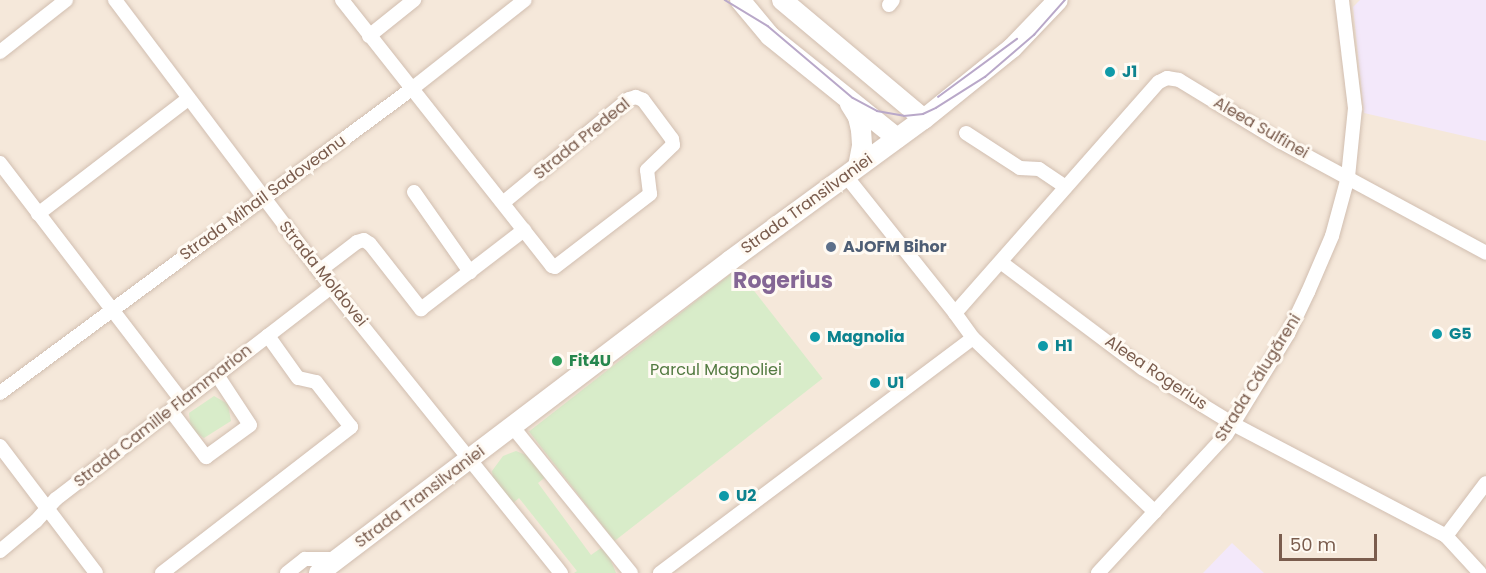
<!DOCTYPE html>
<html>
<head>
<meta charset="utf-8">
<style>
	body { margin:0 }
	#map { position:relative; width:1486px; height:573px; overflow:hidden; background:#fdf6ec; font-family:Poppins,sans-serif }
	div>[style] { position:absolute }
	.residential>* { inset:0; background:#f5e8da; transform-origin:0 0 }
	.education>* { inset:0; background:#f3e8fa }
	.green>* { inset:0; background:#d8ecc9; transform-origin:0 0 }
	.roads { filter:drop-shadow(0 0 2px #d1beb0) drop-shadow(0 0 2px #d1beb0) }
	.street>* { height:14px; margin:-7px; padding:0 7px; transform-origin:7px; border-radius:7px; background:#fff }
	.secondary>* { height:20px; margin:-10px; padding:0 10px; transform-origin:10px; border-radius:10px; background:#fff }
	.tram>* { height:1.5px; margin:-0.75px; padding:0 0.75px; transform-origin:0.75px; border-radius:0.75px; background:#b9a8c9 }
	.dots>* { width:16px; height:16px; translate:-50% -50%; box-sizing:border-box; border:3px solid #fffaf3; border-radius:50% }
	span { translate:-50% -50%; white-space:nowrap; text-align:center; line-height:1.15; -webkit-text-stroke:6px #fffaf3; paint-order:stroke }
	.culture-label { font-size:16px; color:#0d838f; font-weight:700 }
	.left { translate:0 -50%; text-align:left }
	.street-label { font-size:16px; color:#7a5c4d }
	.service-label { font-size:16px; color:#4e5e75; font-weight:700 }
	.leisure-label { font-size:16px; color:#27864d; font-weight:700 }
	.park-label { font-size:16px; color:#537a41 }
	.district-label { font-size:22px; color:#846695; font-weight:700 }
	.scale { position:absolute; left:1279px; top:534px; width:98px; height:27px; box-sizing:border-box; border:3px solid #7a5c4d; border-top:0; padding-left:8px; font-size:18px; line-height:21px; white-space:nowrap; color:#7a5c4d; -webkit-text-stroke:4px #fffaf3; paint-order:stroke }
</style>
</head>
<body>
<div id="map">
	<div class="residential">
		<div style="left:0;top:0;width:1486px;height:573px"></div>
	</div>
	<div class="education">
		<div style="clip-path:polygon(1360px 0,1486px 0,1486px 141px,1364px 113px,1353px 7px)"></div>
		<div style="clip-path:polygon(1232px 543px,1264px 573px,1203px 573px)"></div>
	</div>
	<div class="green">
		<div style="left:737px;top:269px;width:139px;height:264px;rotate:52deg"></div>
		<div style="clip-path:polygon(214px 396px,228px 404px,231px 421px,204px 438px,191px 430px,189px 413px)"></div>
		<div style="clip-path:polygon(516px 451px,531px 457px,548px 475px,538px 483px,591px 555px,601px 548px,609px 556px,616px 573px,574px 573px,577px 571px,519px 498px,511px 505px,493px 478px,492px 471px,503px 456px)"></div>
	</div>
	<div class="roads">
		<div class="street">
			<div style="left:115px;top:0;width:359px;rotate:53deg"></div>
			<div style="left:331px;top:287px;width:367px;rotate:51.2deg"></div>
			<div style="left:342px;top:0;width:339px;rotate:51.7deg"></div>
			<div style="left:552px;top:266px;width:3px;rotate:18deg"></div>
			<div style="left:555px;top:267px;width:120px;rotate:-37.5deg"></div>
			<div style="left:650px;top:194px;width:24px;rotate:-97deg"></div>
			<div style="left:647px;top:170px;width:36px;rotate:-44deg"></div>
			<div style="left:673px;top:145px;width:6px;rotate:-99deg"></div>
			<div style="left:672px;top:139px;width:49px;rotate:-126.6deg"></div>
			<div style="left:643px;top:100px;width:8px;rotate:-157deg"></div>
			<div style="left:636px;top:97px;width:7px;rotate:164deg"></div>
			<div style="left:629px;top:99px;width:163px;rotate:140.5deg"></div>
			<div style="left:889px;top:5px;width:6px;rotate:-51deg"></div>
			<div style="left:369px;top:36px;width:58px;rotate:-38.7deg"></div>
			<div style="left:0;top:52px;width:84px;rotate:-38.2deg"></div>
			<div style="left:966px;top:133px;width:64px;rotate:32.9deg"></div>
			<div style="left:1020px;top:168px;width:19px;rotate:3deg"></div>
			<div style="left:1039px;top:169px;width:30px;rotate:34deg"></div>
			<div style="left:0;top:163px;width:300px;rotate:52.6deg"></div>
			<div style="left:846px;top:176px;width:175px;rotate:51.5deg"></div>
			<div style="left:414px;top:192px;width:98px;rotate:55deg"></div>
			<div style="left:38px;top:214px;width:190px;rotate:-37.5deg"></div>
			<div style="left:1002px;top:263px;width:175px;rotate:36.9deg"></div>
			<div style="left:1142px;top:368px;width:107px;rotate:31.6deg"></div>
			<div style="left:1233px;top:424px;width:241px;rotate:27.7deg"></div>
			<div style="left:1446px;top:536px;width:50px;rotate:47.4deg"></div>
			<div style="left:319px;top:271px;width:48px;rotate:-37.3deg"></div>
			<div style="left:357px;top:242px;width:7px;rotate:-16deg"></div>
			<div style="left:364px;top:240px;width:7px;rotate:34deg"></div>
			<div style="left:370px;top:244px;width:83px;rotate:51.9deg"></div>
			<div style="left:421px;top:309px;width:130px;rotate:-37.5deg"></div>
			<div style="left:0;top:393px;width:513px;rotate:-36.45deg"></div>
			<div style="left:413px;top:88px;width:142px;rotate:-38.2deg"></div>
			<div style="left:171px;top:411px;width:58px;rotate:52.7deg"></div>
			<div style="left:206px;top:457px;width:54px;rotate:-36deg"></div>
			<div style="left:250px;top:425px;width:60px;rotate:-123.4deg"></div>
			<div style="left:512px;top:426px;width:189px;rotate:51deg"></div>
			<div style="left:0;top:446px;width:159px;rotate:52.9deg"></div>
			<div style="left:1155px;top:512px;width:252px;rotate:-136.3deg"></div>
			<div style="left:973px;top:338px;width:31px;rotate:-126deg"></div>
			<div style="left:955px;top:313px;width:308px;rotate:-48.6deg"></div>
			<div style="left:1159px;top:82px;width:9px;rotate:-27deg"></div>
			<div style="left:1167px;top:78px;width:12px;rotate:9deg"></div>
			<div style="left:1179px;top:80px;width:119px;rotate:31.3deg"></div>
			<div style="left:1281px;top:142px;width:233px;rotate:28.4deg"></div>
			<div style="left:1446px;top:536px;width:66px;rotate:-53deg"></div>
			<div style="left:0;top:551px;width:47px;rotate:-39.8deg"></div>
			<div style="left:36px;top:521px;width:30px;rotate:-48deg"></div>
			<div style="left:56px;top:499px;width:347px;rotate:-37.6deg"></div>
			<div style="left:162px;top:573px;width:239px;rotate:-37.7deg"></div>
			<div style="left:351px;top:427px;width:57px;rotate:-127.9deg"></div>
			<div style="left:316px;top:382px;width:18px;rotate:-167deg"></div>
			<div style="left:298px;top:378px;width:52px;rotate:-125.5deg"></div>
			<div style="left:287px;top:573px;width:23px;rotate:-38deg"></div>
			<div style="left:305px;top:559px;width:32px"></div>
			<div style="left:660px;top:573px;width:391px;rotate:-36.9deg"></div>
			<div style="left:1098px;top:573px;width:188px;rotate:-47.2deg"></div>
			<div style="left:1226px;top:435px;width:119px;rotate:-58.5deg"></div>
			<div style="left:1288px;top:334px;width:47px;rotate:-64.5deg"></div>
			<div style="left:1308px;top:292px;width:61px;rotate:-66.8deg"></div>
			<div style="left:1332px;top:236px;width:61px;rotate:-74.8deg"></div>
			<div style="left:1348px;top:177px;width:69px;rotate:-84.2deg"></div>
			<div style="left:1355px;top:108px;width:109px;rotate:-96.9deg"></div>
		</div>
		<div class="secondary">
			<div style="left:740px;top:0;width:47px;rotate:50.2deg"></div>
			<div style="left:770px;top:36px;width:163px;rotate:38.8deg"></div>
			<div style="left:782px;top:0;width:185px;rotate:40deg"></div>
			<div style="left:850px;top:104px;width:15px;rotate:58deg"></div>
			<div style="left:858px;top:117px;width:13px;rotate:77deg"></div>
			<div style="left:861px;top:130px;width:16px;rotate:86deg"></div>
			<div style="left:862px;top:146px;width:20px;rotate:101deg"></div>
			<div style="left:319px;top:573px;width:517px;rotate:-37.22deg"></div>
			<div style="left:731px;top:260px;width:239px;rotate:-36.2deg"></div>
			<div style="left:924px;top:119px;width:113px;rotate:-38.9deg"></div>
			<div style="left:1012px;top:48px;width:66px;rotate:-46.2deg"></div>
		</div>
	</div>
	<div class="tram">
		<div style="left:725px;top:0;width:50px;rotate:31.2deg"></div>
		<div style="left:768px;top:26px;width:111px;rotate:40.3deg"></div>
		<div style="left:853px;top:98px;width:27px;rotate:28deg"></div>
		<div style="left:877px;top:111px;width:27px;rotate:10deg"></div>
		<div style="left:904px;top:116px;width:19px;rotate:-6deg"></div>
		<div style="left:923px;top:114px;width:14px;rotate:-25deg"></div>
		<div style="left:936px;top:108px;width:58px;rotate:-32.3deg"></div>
		<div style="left:985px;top:77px;width:65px;rotate:-40.6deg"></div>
		<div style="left:1034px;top:35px;width:47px;rotate:-48.5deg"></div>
		<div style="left:938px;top:97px;width:98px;rotate:-36.3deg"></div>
	</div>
	<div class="dots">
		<div style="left:1110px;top:72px;background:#0f9aa8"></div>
		<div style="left:831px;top:247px;background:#5c6f8a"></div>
		<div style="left:1437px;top:334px;background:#0f9aa8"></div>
		<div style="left:815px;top:337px;background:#0f9aa8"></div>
		<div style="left:1043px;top:346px;background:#0f9aa8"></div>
		<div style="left:557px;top:361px;background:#2e9e5b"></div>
		<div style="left:875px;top:383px;background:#0f9aa8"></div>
		<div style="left:724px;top:496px;background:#0f9aa8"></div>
	</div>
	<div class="culture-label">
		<span class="left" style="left:1122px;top:72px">J1</span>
		<span class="left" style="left:1449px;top:334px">G5</span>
		<span class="left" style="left:827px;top:337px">Magnolia</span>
		<span class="left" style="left:1055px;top:346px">H1</span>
		<span class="left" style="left:887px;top:383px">U1</span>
		<span class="left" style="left:736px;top:496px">U2</span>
	</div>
	<div class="street-label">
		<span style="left:1261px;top:128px;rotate:30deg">Aleea Sulfinei</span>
		<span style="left:582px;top:139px;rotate:-39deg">Strada Predeal</span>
		<span style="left:263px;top:198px;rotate:-36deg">Strada Mihail Sadoveanu</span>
		<span style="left:807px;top:204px;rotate:-36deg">Strada Transilvaniei</span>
		<span style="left:323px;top:274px;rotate:51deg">Strada Moldovei</span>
		<span style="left:1156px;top:373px;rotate:34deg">Aleea Rogerius</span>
		<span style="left:1258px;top:378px;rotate:-58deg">Strada Călugăreni</span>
		<span style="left:163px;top:416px;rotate:-38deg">Strada Camille Flammarion</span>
		<span style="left:420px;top:497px;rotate:-37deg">Strada Transilvaniei</span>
	</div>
	<div class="service-label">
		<span class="left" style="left:843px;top:247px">AJOFM Bihor</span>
	</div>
	<div class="leisure-label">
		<span class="left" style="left:569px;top:361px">Fit4U</span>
	</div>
	<div class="park-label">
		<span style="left:716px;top:370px">Parcul Magnoliei</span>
	</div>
	<div class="district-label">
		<span style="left:783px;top:281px">Rogerius</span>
	</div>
	<div class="scale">50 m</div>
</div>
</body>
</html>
